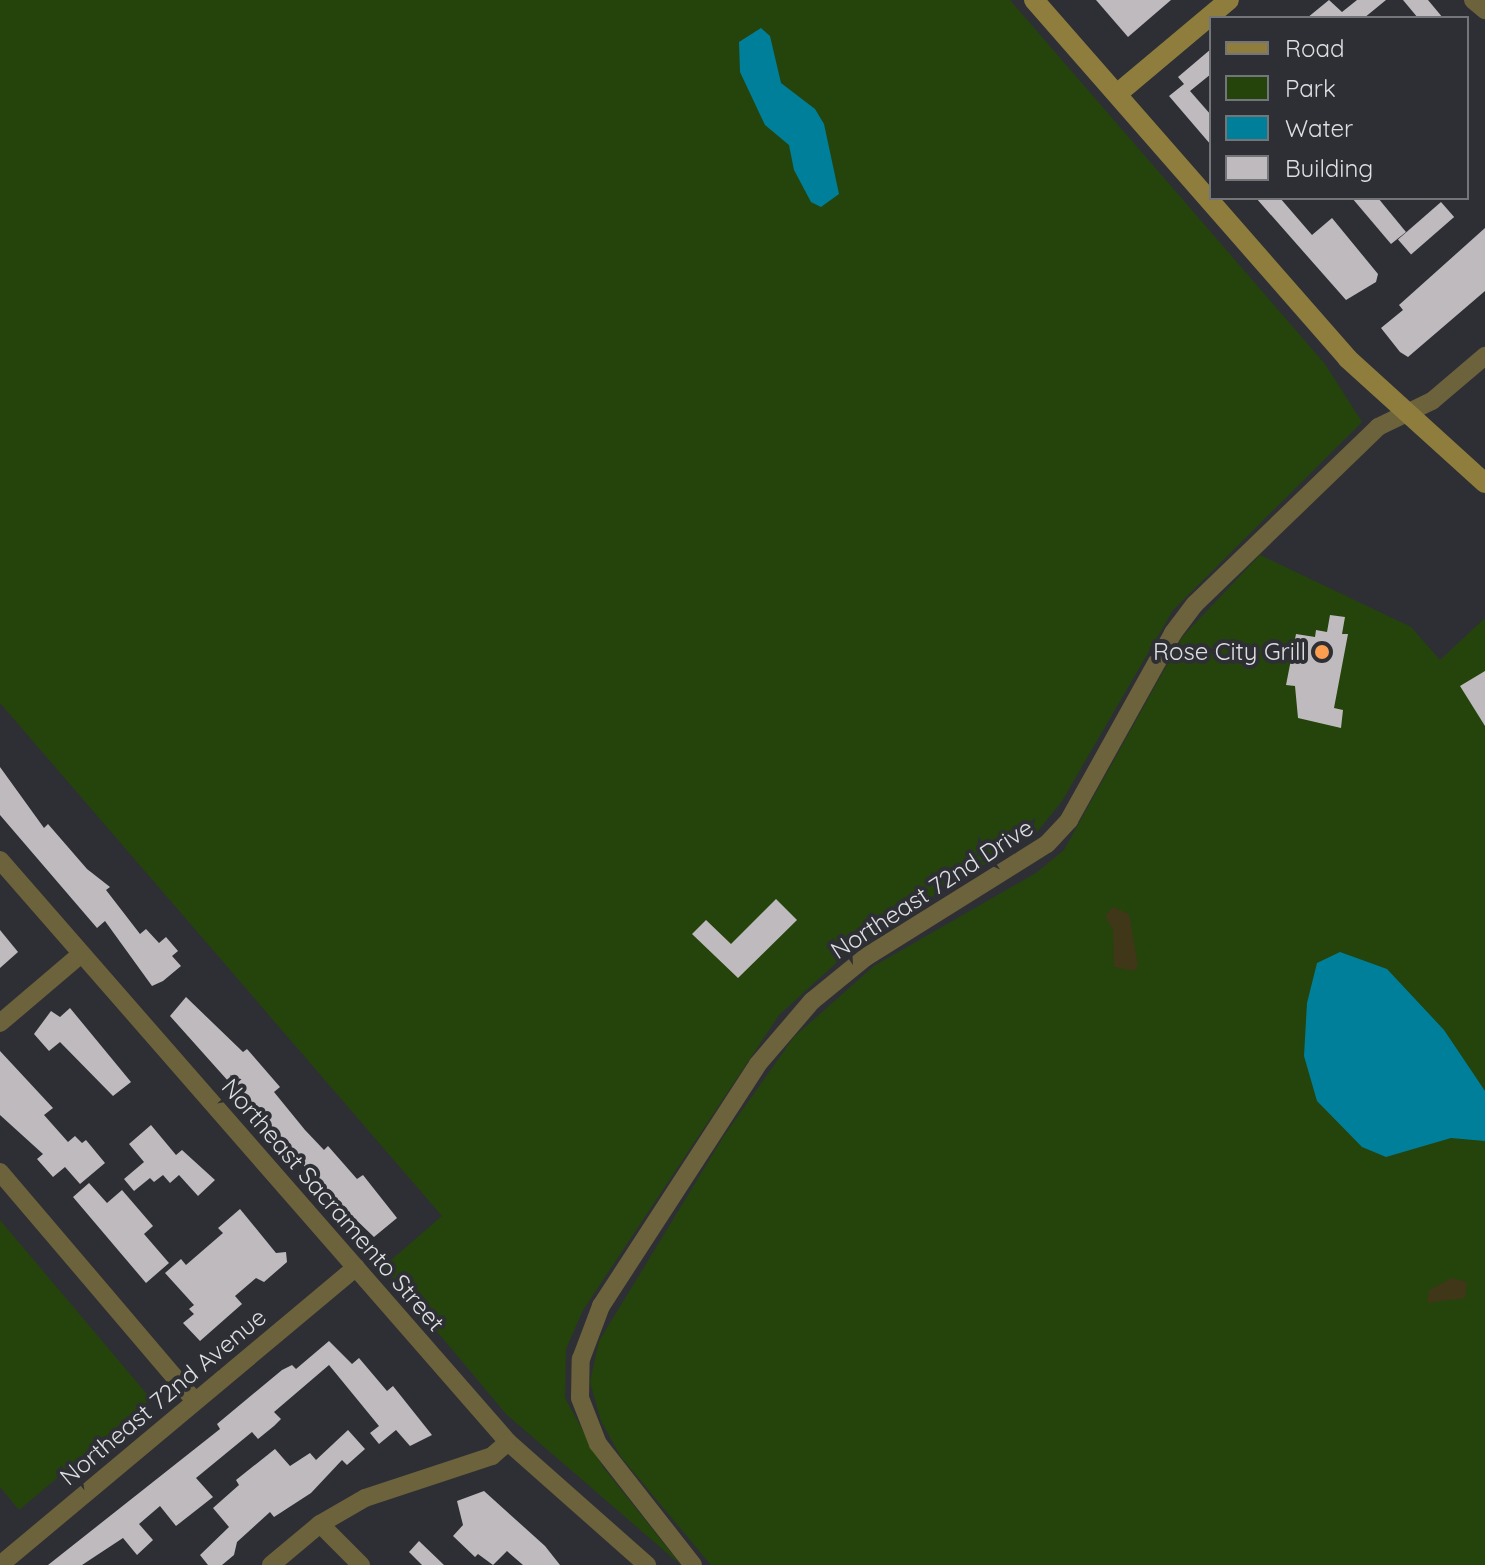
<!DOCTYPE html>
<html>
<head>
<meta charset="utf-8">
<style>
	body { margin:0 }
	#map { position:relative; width:1485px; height:1565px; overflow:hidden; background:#2e2f34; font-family:Quicksand,sans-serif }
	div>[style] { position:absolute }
	.green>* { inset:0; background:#24440c }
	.sand>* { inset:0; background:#3f3717 }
	.water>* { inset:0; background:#007f9b }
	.building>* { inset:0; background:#bfbabe; transform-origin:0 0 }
	.street>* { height:18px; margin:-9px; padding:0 9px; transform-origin:9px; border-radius:9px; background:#6c623b }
	.secondary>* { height:20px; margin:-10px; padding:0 10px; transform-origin:10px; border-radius:10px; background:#8e7d3d }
	.dots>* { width:22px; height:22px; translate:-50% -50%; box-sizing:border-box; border:4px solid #2e2f34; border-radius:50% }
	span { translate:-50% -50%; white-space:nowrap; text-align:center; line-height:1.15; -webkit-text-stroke:8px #2e2f34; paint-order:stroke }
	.poi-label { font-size:24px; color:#dddee1 }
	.right { translate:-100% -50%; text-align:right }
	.street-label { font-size:24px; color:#dddee1 }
	.legend { position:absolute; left:1209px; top:16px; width:260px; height:184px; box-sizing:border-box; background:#2e2f34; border:2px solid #747579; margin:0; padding:10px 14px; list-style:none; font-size:24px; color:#dddee1 }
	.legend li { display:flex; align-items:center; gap:16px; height:40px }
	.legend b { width:40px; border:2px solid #747579 }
</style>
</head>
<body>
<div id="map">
	<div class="green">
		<div style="clip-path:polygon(0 0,1010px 0,1325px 364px,1362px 422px,1173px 610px,1062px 801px,1037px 832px,858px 943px,779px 1015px,583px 1310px,566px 1349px,565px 1398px,603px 1467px,681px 1565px,507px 1415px,383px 1267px,442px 1216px,0 703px)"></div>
		<div style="clip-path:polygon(1260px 555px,1411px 627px,1440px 660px,1485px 618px,1485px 1565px,711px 1565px,621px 1457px,601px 1421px,590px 1382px,599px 1341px,724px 1136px,794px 1037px,874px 966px,1036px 873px,1064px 850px,1183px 636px)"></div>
		<div style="clip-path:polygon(0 1220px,151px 1399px,19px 1510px,0 1487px)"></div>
	</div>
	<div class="sand">
		<div style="clip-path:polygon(1113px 907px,1129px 914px,1138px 965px,1134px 971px,1114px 967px,1113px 930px,1105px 916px)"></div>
		<div style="clip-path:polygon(1452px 1278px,1467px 1282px,1465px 1298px,1427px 1303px,1429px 1290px)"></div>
	</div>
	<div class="water">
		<div style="clip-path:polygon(761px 28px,770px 36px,781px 83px,815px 109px,824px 124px,839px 194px,821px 207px,811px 202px,794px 170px,789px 145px,765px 125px,740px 72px,739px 42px)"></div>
		<div style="clip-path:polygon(1340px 952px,1387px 969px,1444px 1030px,1485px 1091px,1485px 1141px,1451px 1138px,1386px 1157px,1362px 1147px,1317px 1101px,1304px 1056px,1307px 1003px,1317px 963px)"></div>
	</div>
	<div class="building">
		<div style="clip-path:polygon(1096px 0,1171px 0,1128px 37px)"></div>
		<div style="clip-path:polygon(1329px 0,1342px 12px,1357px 0,1386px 0,1364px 18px,1307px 18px)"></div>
		<div style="clip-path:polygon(1403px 0,1428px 0,1443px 18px,1418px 18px)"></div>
		<div style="clip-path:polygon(1211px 49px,1211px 74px,1190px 91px,1211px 115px,1211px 145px,1169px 96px,1184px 84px,1178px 77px)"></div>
		<div style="clip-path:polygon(1256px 198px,1280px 198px,1312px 235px,1332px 218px,1378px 274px,1376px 282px,1346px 300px)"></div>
		<div style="clip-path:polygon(1352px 198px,1378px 198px,1406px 232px,1391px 244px)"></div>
		<div style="left:1441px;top:202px;width:20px;height:57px;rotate:49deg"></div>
		<div style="clip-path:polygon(1485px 228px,1485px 291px,1408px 357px,1400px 352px,1381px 328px,1403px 310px,1399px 305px)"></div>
		<div style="clip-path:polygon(1330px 615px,1345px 617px,1342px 634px,1348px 634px,1334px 708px,1343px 710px,1341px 728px,1298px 718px,1295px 686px,1286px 685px,1296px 634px,1315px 637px,1316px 630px,1327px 632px)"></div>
		<div style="clip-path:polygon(1485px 671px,1485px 726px,1460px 686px)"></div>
		<div style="clip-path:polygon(0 767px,44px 828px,48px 824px,87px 869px,110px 887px,106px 890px,140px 934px,146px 929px,159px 943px,166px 937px,178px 951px,172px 956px,181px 966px,163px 981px,152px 986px,105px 921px,97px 928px,0 815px)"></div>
		<div style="clip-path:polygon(776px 899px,797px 920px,738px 978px,692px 934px,706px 920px,731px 944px)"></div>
		<div style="clip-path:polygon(0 930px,18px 952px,0 968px)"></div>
		<div style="clip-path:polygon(186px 997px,243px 1052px,247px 1049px,280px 1087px,274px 1092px,305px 1130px,324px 1150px,328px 1146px,357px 1179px,363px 1175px,397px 1218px,374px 1237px,328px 1193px,170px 1016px)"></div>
		<div style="clip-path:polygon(70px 1008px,131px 1082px,113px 1096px,60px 1042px,49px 1051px,34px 1034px,51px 1011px,60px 1017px)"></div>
		<div style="clip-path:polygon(0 1051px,53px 1108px,44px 1115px,68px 1142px,75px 1136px,82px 1143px,86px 1140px,105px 1163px,80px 1184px,65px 1167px,53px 1177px,37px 1159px,43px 1154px,0 1115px)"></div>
		<div style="clip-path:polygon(151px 1125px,176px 1155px,182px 1150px,215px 1180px,198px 1196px,179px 1175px,170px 1183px,163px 1175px,154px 1182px,150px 1178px,134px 1191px,124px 1179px,144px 1162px,129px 1144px)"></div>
		<div style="clip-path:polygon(89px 1183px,107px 1203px,122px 1190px,153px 1226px,144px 1234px,169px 1263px,146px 1283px,73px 1197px)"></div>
		<div style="clip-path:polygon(240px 1209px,276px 1253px,286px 1252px,287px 1262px,264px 1282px,256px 1278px,235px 1296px,242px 1304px,200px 1341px,183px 1323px,194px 1314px,189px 1309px,194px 1305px,165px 1273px,181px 1259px,186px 1265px,223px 1233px,218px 1228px)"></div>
		<div style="clip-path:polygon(329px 1341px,352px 1364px,359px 1358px,387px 1391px,393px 1386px,432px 1435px,410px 1446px,396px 1430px,379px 1444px,370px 1433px,379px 1426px,329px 1365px,274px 1412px,281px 1419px,274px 1426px,258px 1439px,252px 1432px,196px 1478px,213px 1497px,176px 1526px,160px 1506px,139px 1524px,153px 1540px,137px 1555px,123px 1538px,82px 1565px,48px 1565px,220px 1429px,217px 1424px,282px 1370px,292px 1365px,296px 1369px)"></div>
		<div style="clip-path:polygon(348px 1430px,365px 1449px,347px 1465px,342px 1460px,311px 1493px,274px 1517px,270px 1512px,237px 1542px,234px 1555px,222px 1565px,208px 1565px,200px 1555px,229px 1527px,213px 1508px,239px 1485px,236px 1480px,275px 1449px,290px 1466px,310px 1453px,316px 1460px)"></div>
		<div style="clip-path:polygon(484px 1491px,545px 1546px,560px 1565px,523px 1565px,507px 1551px,493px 1565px,478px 1554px,475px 1557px,453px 1536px,463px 1525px,457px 1501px)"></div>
		<div style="clip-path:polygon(419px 1541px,444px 1565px,422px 1565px,409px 1552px)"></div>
	</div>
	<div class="street">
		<div style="left:1473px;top:0;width:16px;rotate:40deg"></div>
		<div style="left:0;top:860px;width:773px;rotate:48.88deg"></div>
		<div style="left:508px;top:1442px;width:186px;rotate:41.5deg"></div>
		<div style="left:0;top:1023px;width:106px;rotate:-40.4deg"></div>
		<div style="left:0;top:1172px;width:301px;rotate:49.6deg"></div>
		<div style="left:320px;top:1524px;width:58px;rotate:45deg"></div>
		<div style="left:0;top:1565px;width:464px;rotate:-39.9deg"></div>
		<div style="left:271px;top:1565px;width:64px;rotate:-39.9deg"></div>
		<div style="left:320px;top:1524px;width:52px;rotate:-30deg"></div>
		<div style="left:365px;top:1498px;width:134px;rotate:-18.3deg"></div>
		<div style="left:492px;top:1456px;width:21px;rotate:-41deg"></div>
		<div style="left:693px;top:1565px;width:154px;rotate:-128.1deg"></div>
		<div style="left:598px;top:1444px;width:49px;rotate:-111.4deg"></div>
		<div style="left:580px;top:1398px;width:39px;rotate:-89deg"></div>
		<div style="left:581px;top:1359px;width:57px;rotate:-69.3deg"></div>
		<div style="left:601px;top:1306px;width:288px;rotate:-57deg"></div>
		<div style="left:758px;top:1064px;width:83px;rotate:-49.4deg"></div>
		<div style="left:812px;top:1001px;width:70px;rotate:-39.2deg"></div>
		<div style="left:866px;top:957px;width:213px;rotate:-32deg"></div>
		<div style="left:1047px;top:844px;width:33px;rotate:-47deg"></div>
		<div style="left:1069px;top:820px;width:214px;rotate:-60.9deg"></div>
		<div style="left:1173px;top:633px;width:36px;rotate:-53deg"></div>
		<div style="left:1195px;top:604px;width:255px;rotate:-44deg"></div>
		<div style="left:1378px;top:427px;width:60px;rotate:-25.7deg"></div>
		<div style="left:1432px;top:401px;width:70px;rotate:-40.3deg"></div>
	</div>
	<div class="secondary">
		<div style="left:1034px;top:0;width:476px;rotate:48.8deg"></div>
		<div style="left:1347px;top:358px;width:186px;rotate:42.2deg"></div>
		<div style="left:1117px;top:94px;width:146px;rotate:-40deg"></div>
	</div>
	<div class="dots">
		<div style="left:1322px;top:652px;background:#fb9e50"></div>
	</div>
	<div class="poi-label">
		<span class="right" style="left:1306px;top:652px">Rose City Grill</span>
	</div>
	<div class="street-label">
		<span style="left:932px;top:889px;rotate:-33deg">Northeast 72nd Drive</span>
		<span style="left:333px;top:1205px;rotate:49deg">Northeast Sacramento Street</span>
		<span style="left:163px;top:1397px;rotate:-40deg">Northeast 72nd Avenue</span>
	</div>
	<ul class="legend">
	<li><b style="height:10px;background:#8e7d3d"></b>Road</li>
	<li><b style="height:22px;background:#24440c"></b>Park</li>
	<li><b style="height:22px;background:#007f9b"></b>Water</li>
	<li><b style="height:22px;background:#bfbabe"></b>Building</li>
	</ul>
</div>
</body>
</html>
